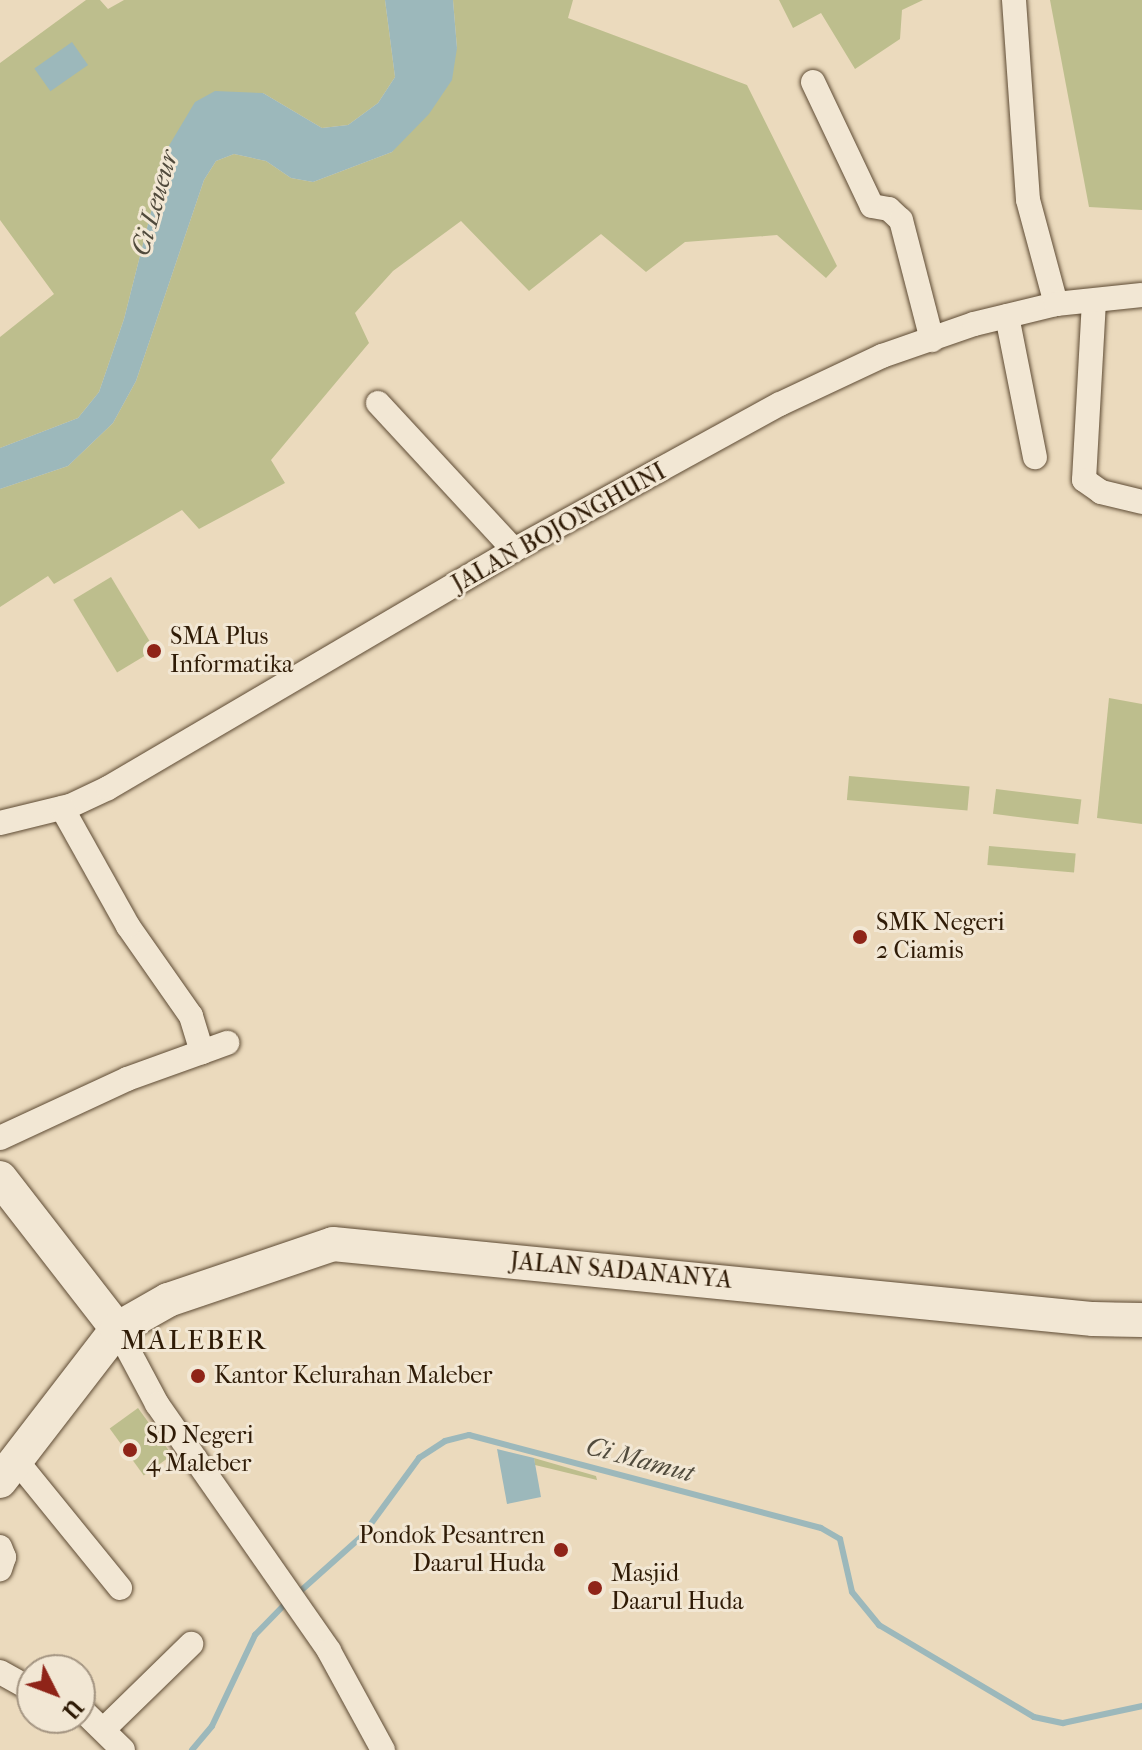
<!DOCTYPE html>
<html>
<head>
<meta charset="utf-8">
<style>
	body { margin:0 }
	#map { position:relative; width:1142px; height:1750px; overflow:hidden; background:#ebdabd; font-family:"IM FELL French Canon",serif }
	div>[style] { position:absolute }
	.green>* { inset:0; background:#bdbe8d; transform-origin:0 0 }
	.water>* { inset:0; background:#9cb8bb; transform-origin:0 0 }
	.stream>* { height:6px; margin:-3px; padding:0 3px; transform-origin:3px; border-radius:3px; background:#9cb8bb }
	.roads { filter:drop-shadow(0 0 2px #5e4b34) drop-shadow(0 0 2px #5e4b34) }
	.street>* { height:24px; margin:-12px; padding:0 12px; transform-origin:12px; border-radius:12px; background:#f2e7d4 }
	.secondary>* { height:34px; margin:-17px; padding:0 17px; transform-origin:17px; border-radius:17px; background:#f2e7d4 }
	.dots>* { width:22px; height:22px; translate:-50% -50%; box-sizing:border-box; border:4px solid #f2e7d4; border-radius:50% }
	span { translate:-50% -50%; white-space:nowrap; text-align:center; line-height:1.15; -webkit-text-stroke:6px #f2e7d4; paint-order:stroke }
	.street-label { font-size:24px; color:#2f1b06 }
	.poi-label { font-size:24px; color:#2f1b06 }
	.left { translate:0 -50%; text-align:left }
	.right { translate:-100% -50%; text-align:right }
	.water-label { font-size:26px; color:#504a3c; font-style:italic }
	.quarter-label { font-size:28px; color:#2f1b06; letter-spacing:2px }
	.north { position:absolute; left:16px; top:1654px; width:80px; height:80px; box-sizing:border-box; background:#f2e7d4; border:2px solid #a49582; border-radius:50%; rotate:132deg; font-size:22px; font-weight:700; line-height:32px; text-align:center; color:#2f1b06 }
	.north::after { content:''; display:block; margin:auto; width:28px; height:36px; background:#8f2418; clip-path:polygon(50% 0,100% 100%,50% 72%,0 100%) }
</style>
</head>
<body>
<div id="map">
	<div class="green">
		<div style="clip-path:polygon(86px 0,100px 0,108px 9px,124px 0,385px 0,395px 77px,378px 103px,348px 125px,322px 128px,263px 93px,167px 149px,124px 319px,99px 392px,78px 418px,0 448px,0 337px,54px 294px,0 220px,0 63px)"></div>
		<div style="clip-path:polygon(453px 0,573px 0,568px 18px,747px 85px,837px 266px,826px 278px,777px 235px,685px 242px,646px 272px,601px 234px,529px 291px,461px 221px,393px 271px,355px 313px,369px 343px,271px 460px,285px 483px,199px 529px,182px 510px,54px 584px,48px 576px,0 607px,0 489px,68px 466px,113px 423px,136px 381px,204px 180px,216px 161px,234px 154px,266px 161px,291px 178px,313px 182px,392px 152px,457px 48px)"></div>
		<div style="clip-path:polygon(779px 0,923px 0,902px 10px,900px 39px,855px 69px,821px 13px,793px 28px)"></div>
		<div style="clip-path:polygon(1050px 0,1142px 0,1142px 210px,1089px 207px)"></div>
		<div style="left:111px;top:577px;width:85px;height:44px;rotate:59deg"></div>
		<div style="clip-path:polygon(1109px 698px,1142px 704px,1142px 824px,1097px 818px)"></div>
		<div style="left:849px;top:776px;width:121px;height:24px;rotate:5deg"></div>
		<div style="left:996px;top:789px;width:86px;height:25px;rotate:7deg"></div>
		<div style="left:989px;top:846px;width:87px;height:19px;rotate:5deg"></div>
		<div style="left:138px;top:1408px;width:58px;height:35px;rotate:54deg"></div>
		<div style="clip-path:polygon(534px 1458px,596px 1476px,597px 1480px,535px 1465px)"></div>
	</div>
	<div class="water">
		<div style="clip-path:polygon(385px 0,453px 0,457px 48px,452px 80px,429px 114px,392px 152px,313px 182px,291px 178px,266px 161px,234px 154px,216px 161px,204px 180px,136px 381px,113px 423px,68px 466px,0 489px,0 448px,78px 418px,99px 392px,124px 319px,167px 149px,195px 102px,215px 91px,263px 93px,322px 128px,348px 125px,378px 103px,395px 77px)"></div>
		<div style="left:72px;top:42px;width:28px;height:46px;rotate:55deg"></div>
		<div style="clip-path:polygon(497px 1449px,534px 1458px,541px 1497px,507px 1504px)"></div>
	</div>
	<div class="stream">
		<div style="left:296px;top:1595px;width:89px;rotate:-41.8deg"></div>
		<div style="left:362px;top:1536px;width:97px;rotate:-53.8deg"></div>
		<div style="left:419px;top:1458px;width:31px;rotate:-33deg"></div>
		<div style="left:445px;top:1441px;width:25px;rotate:-14deg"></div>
		<div style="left:469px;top:1435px;width:364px;rotate:14.8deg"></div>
		<div style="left:821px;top:1528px;width:22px;rotate:30deg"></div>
		<div style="left:840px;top:1539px;width:54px;rotate:77.2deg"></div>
		<div style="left:852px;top:1592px;width:43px;rotate:50.7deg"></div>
		<div style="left:879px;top:1625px;width:180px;rotate:30.7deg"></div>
		<div style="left:1034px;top:1717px;width:30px;rotate:12deg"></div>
		<div style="left:1063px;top:1723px;width:81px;rotate:-12.1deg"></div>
		<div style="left:192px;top:1750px;width:31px;rotate:-50deg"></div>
		<div style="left:212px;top:1726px;width:101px;rotate:-64.7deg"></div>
		<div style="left:255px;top:1635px;width:46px;rotate:-45.9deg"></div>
	</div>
	<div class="roads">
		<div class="street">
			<div style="left:1014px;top:0;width:200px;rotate:86deg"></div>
			<div style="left:1028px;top:200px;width:108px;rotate:74.9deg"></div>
			<div style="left:813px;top:82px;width:137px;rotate:64.6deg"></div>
			<div style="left:872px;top:206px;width:17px;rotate:10deg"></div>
			<div style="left:889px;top:209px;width:16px;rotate:43deg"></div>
			<div style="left:901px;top:220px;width:124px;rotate:75.5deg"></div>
			<div style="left:1094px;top:301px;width:179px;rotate:93.2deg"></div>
			<div style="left:1084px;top:480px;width:21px;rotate:35deg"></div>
			<div style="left:1101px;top:492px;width:42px;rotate:13.7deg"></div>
			<div style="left:1007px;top:316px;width:144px;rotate:78.8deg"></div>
			<div style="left:378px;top:403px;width:200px;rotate:47.2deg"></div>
			<div style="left:0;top:823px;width:72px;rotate:-13.7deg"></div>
			<div style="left:70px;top:806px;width:42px;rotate:-25.3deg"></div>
			<div style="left:108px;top:788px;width:471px;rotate:-30.4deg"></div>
			<div style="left:514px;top:550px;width:303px;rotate:-28.8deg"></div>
			<div style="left:780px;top:404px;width:113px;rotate:-25.2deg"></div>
			<div style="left:882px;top:356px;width:97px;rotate:-19.2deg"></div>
			<div style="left:974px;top:324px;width:84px;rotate:-13.7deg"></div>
			<div style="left:1056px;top:304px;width:86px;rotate:-6deg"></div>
			<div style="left:202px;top:1052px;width:27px;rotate:-20deg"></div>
			<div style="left:0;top:1138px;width:140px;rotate:-24.9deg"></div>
			<div style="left:127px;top:1079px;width:80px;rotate:-19.8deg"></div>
			<div style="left:202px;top:1052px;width:38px;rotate:-107deg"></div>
			<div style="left:191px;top:1016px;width:110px;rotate:-125deg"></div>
			<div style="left:128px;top:926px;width:135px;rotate:-119.2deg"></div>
			<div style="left:117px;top:1329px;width:85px;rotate:61.9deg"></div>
			<div style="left:157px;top:1404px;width:301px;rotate:55.1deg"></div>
			<div style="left:329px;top:1651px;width:113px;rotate:61.4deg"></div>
			<div style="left:16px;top:1460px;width:165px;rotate:50.9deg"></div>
			<div style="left:0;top:1547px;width:11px;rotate:68deg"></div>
			<div style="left:4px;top:1557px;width:13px;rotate:108deg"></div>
			<div style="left:0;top:1672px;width:37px;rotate:29deg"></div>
			<div style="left:80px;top:1708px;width:60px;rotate:44.3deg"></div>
			<div style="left:104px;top:1729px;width:122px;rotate:-44.3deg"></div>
		</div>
		<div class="secondary">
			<div style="left:0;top:1178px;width:191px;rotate:52.2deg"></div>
			<div style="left:0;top:1481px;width:192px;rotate:-52.4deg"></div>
			<div style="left:117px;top:1329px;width:59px;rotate:-29.6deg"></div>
			<div style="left:168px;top:1300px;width:174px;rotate:-18.7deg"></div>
			<div style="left:333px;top:1244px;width:764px;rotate:5.64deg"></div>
			<div style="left:1093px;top:1319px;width:49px;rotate:1.2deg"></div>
		</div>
	</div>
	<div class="dots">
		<div style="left:154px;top:651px;background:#8f2418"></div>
		<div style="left:860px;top:937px;background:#8f2418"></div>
		<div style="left:198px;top:1376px;background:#8f2418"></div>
		<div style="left:130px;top:1450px;background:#8f2418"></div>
		<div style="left:561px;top:1550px;background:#8f2418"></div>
		<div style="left:595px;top:1588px;background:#8f2418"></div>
	</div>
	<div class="street-label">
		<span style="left:559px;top:528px;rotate:-29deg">JALAN BOJONGHUNI</span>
		<span style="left:621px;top:1271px;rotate:5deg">JALAN SADANANYA</span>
	</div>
	<div class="poi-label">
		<span class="left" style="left:170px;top:651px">SMA Plus<br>Informatika</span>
		<span class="left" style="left:876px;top:937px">SMK Negeri<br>2 Ciamis</span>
		<span class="left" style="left:214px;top:1376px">Kantor Kelurahan Maleber</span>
		<span class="left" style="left:146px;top:1450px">SD Negeri<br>4 Maleber</span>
		<span class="right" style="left:545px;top:1550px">Pondok Pesantren<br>Daarul Huda</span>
		<span class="left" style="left:611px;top:1588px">Masjid<br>Daarul Huda</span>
	</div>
	<div class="water-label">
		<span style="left:155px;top:203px;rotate:-74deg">Ci Leueur</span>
		<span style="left:640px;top:1460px;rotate:15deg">Ci Mamut</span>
	</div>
	<div class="quarter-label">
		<span style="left:194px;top:1340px">MALEBER</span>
	</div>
	<div class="north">U</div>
</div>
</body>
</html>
